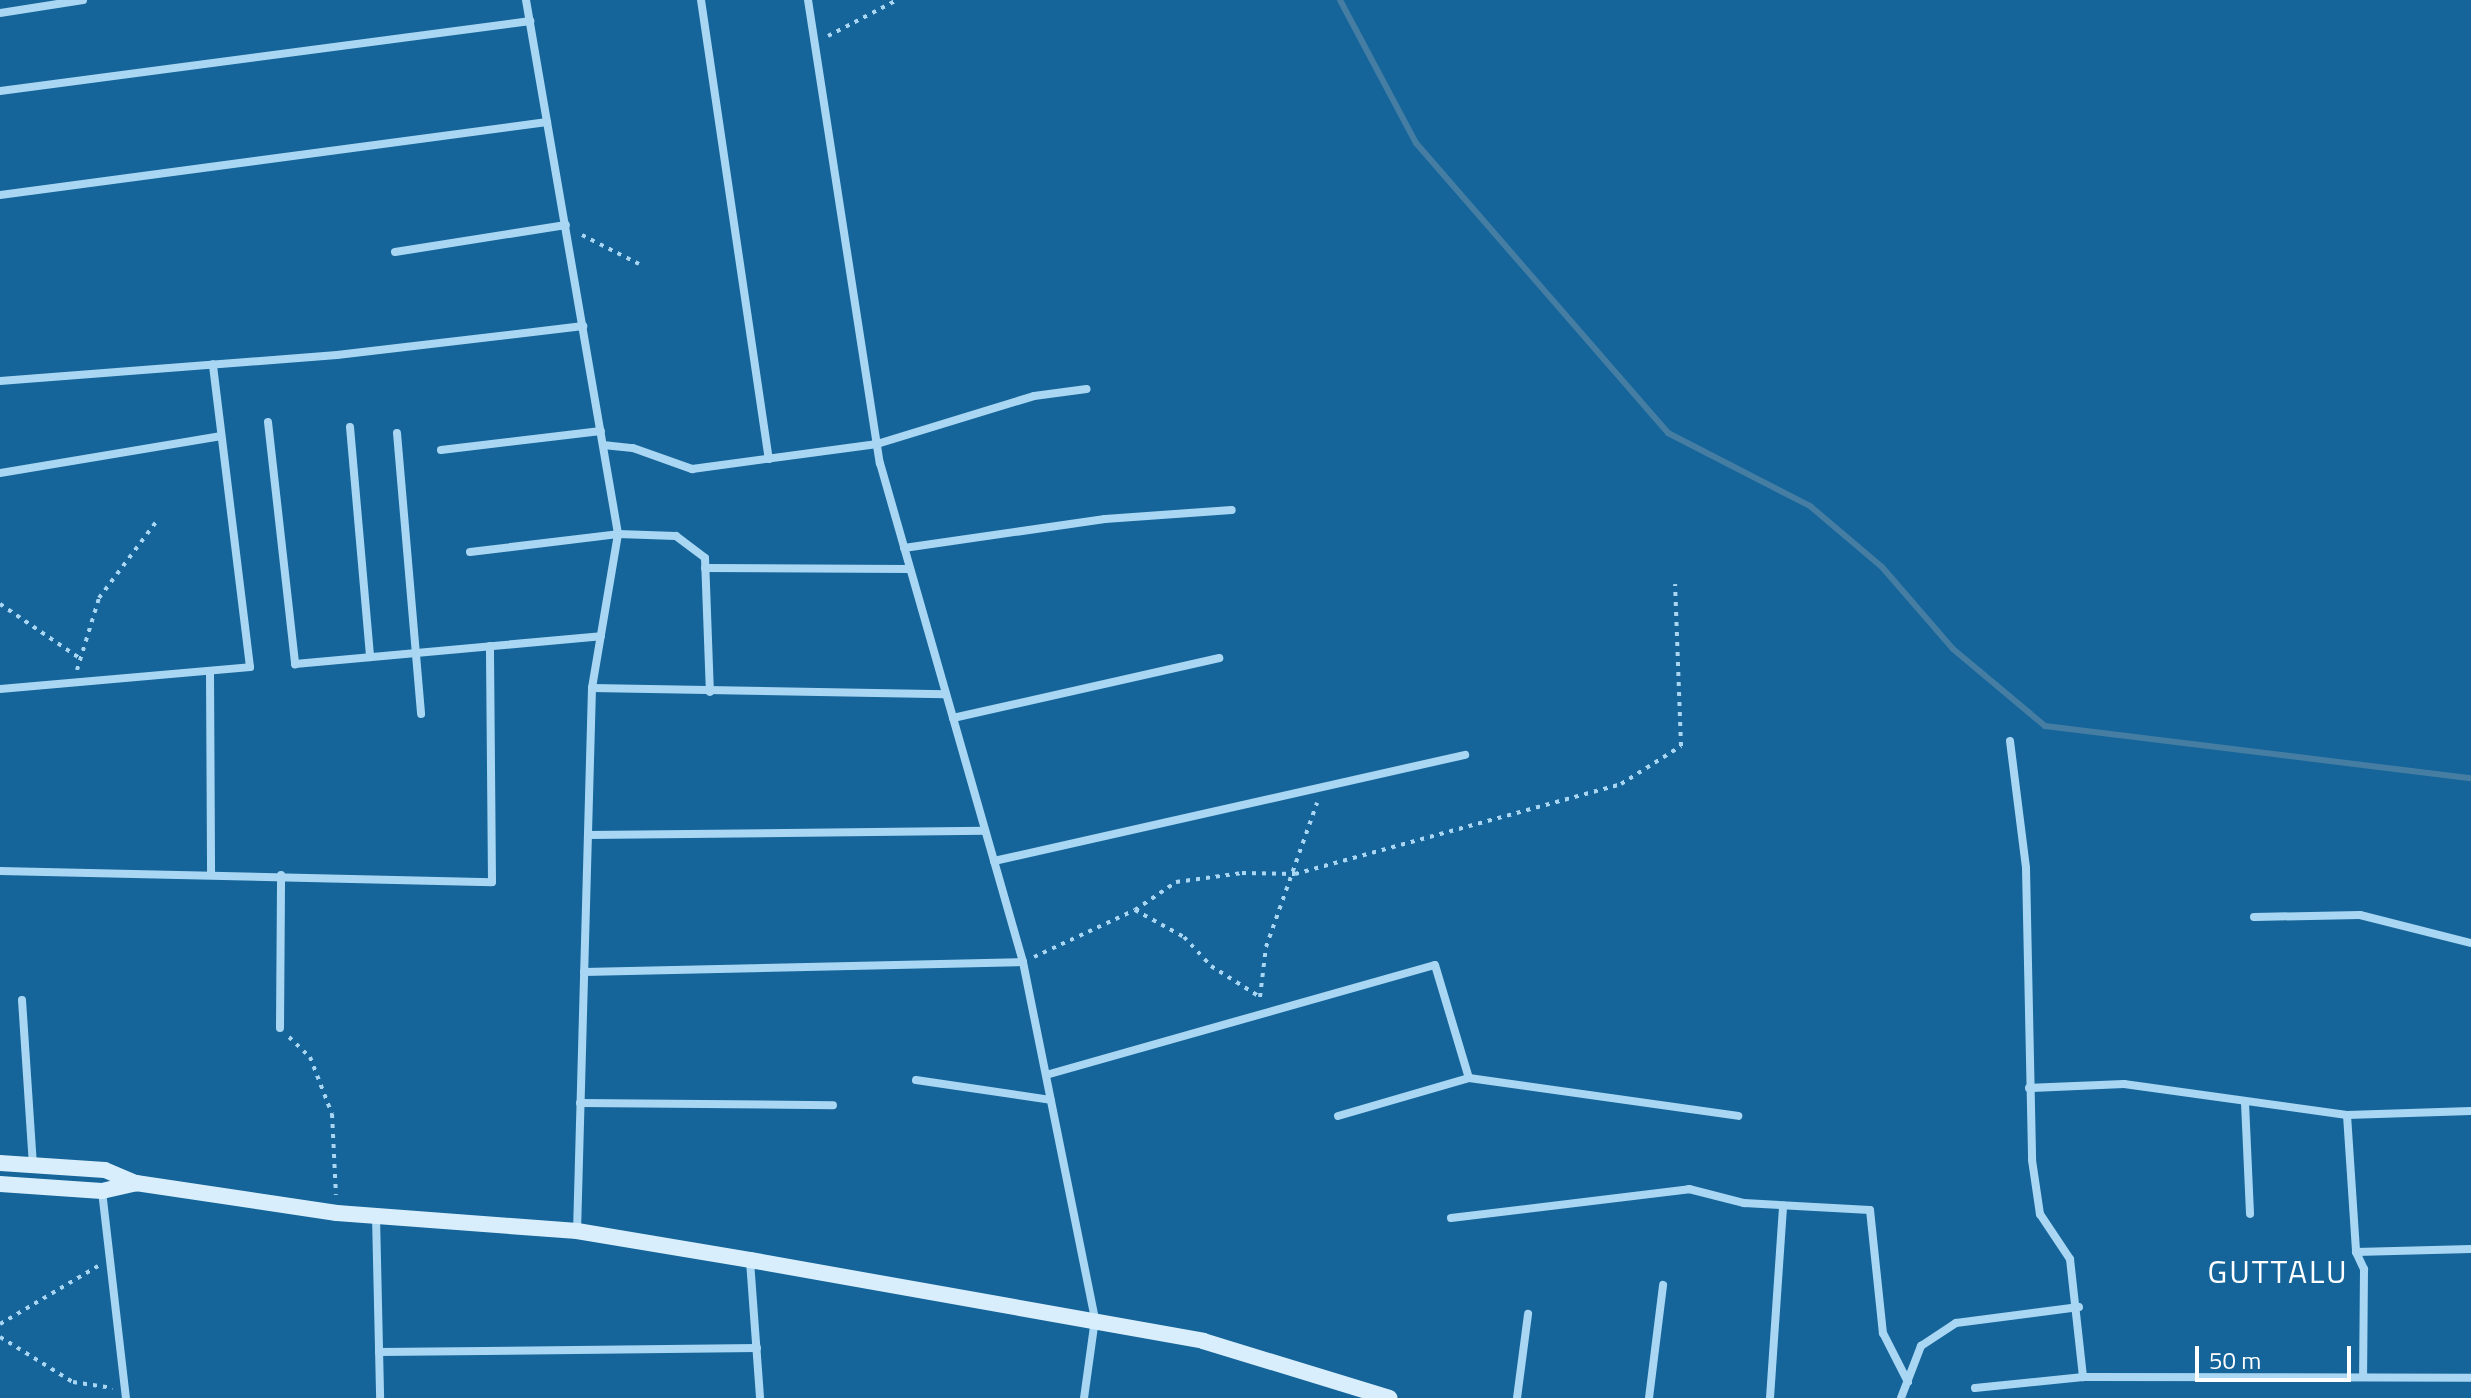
<!DOCTYPE html>
<html>
<head>
<meta charset="utf-8">
<style>
	body { margin:0 }
	#map { position:relative; width:2471px; height:1398px; overflow:hidden; background:#15659a; font-family:"Titillium Web",sans-serif }
	div>[style] { position:absolute }
	.stream>* { height:6px; margin:-3px; padding:0 3px; transform-origin:3px; border-radius:3px; background:#467ea3 }
	.path>* { height:4px; margin-top:-2px; transform-origin:0; background:repeating-linear-gradient(90deg,#a9d7f3 0 4px,transparent 0 10px) }
	.minor>* { height:8px; margin:-4px; padding:0 4px; transform-origin:4px; border-radius:4px; background:#a9d7f3 }
	.secondary>* { height:16px; margin:-8px; padding:0 8px; transform-origin:8px; border-radius:8px; background:#d9eefc }
	span { translate:-50% -50%; white-space:nowrap; text-align:center; line-height:1.15; -webkit-text-stroke:8px #15659a; paint-order:stroke }
	.quarter-label { font-size:32px; color:#fff; letter-spacing:2px }
	.scale { position:absolute; left:2195px; top:1346px; width:156px; height:36px; box-sizing:border-box; border:4px solid #fff; border-top:0; padding-left:10px; font-size:24px; line-height:28px; white-space:nowrap; color:#fff; -webkit-text-stroke:6px #15659a; paint-order:stroke }
</style>
</head>
<body>
<div id="map">
	<div class="stream">
		<div style="left:1340px;top:0;width:162px;rotate:62deg"></div>
		<div style="left:1416px;top:143px;width:384px;rotate:49deg"></div>
		<div style="left:1668px;top:433px;width:160px;rotate:27.2deg"></div>
		<div style="left:1810px;top:506px;width:94px;rotate:40.3deg"></div>
		<div style="left:1882px;top:567px;width:108px;rotate:49.1deg"></div>
		<div style="left:1953px;top:649px;width:120px;rotate:39.9deg"></div>
		<div style="left:2045px;top:726px;width:429px;rotate:7deg"></div>
	</div>
	<div class="path">
		<div style="left:828px;top:36px;width:78px;rotate:-27.6deg"></div>
		<div style="left:582px;top:235px;width:64px;rotate:27deg"></div>
		<div style="left:0;top:604px;width:98px;rotate:34.2deg"></div>
		<div style="left:77px;top:670px;width:75px;rotate:-73deg"></div>
		<div style="left:99px;top:598px;width:95px;rotate:-53.1deg"></div>
		<div style="left:1135px;top:910px;width:50px;rotate:-34.3deg"></div>
		<div style="left:1176px;top:882px;width:67px;rotate:-7.8deg"></div>
		<div style="left:1242px;top:873px;width:53px;rotate:1.1deg"></div>
		<div style="left:1295px;top:874px;width:338px;rotate:-15.4deg"></div>
		<div style="left:1621px;top:784px;width:71px;rotate:-32.3deg"></div>
		<div style="left:1681px;top:746px;width:162px;rotate:-92.1deg"></div>
		<div style="left:1034px;top:957px;width:111px;rotate:-25deg"></div>
		<div style="left:1135px;top:910px;width:56px;rotate:28.9deg"></div>
		<div style="left:1184px;top:937px;width:40px;rotate:47deg"></div>
		<div style="left:1211px;top:966px;width:58px;rotate:32.3deg"></div>
		<div style="left:1260px;top:997px;width:50px;rotate:-83.2deg"></div>
		<div style="left:1266px;top:947px;width:153px;rotate:-70.5deg"></div>
		<div style="left:289px;top:1037px;width:29px;rotate:44deg"></div>
		<div style="left:310px;top:1057px;width:61px;rotate:68.9deg"></div>
		<div style="left:332px;top:1114px;width:81px;rotate:87.2deg"></div>
		<div style="left:0;top:1324px;width:114px;rotate:-30.6deg"></div>
		<div style="left:0;top:1337px;width:86px;rotate:31.7deg"></div>
		<div style="left:73px;top:1382px;width:40px;rotate:8.5deg"></div>
	</div>
	<div class="minor">
		<div style="left:526px;top:0;width:542px;rotate:80.22deg"></div>
		<div style="left:618px;top:534px;width:156px;rotate:99.6deg"></div>
		<div style="left:592px;top:688px;width:543px;rotate:91.58deg"></div>
		<div style="left:701px;top:0;width:464px;rotate:81.6deg"></div>
		<div style="left:808px;top:0;width:469px;rotate:81.2deg"></div>
		<div style="left:880px;top:463px;width:519px;rotate:74.01deg"></div>
		<div style="left:1023px;top:962px;width:364px;rotate:78.6deg"></div>
		<div style="left:1095px;top:1319px;width:80px;rotate:97.9deg"></div>
		<div style="left:0;top:13px;width:84px;rotate:-8.9deg"></div>
		<div style="left:0;top:91px;width:535px;rotate:-7.52deg"></div>
		<div style="left:0;top:195px;width:552px;rotate:-7.6deg"></div>
		<div style="left:395px;top:252px;width:173px;rotate:-9deg"></div>
		<div style="left:0;top:381px;width:338px;rotate:-4.4deg"></div>
		<div style="left:337px;top:355px;width:248px;rotate:-6.7deg"></div>
		<div style="left:268px;top:422px;width:244px;rotate:83.6deg"></div>
		<div style="left:295px;top:664px;width:307px;rotate:-5.2deg"></div>
		<div style="left:350px;top:427px;width:231px;rotate:85deg"></div>
		<div style="left:397px;top:433px;width:282px;rotate:85.1deg"></div>
		<div style="left:603px;top:445px;width:30px;rotate:6deg"></div>
		<div style="left:633px;top:448px;width:63px;rotate:19.6deg"></div>
		<div style="left:692px;top:469px;width:187px;rotate:-7.7deg"></div>
		<div style="left:877px;top:444px;width:164px;rotate:-17deg"></div>
		<div style="left:1034px;top:396px;width:53px;rotate:-7.5deg"></div>
		<div style="left:441px;top:450px;width:161px;rotate:-6.8deg"></div>
		<div style="left:0;top:473px;width:223px;rotate:-9.5deg"></div>
		<div style="left:904px;top:548px;width:203px;rotate:-8.2deg"></div>
		<div style="left:1105px;top:519px;width:127px;rotate:-4.1deg"></div>
		<div style="left:470px;top:552px;width:149px;rotate:-6.9deg"></div>
		<div style="left:618px;top:534px;width:58px;rotate:2deg"></div>
		<div style="left:676px;top:536px;width:36px;rotate:37deg"></div>
		<div style="left:705px;top:558px;width:134px;rotate:87.9deg"></div>
		<div style="left:705px;top:568px;width:205px;rotate:0.3deg"></div>
		<div style="left:210px;top:671px;width:202px;rotate:89.7deg"></div>
		<div style="left:592px;top:688px;width:354px;rotate:1deg"></div>
		<div style="left:0;top:689px;width:251px;rotate:-5deg"></div>
		<div style="left:250px;top:667px;width:305px;rotate:-97deg"></div>
		<div style="left:953px;top:718px;width:273px;rotate:-12.7deg"></div>
		<div style="left:2010px;top:741px;width:128px;rotate:82.8deg"></div>
		<div style="left:2026px;top:868px;width:292px;rotate:88.8deg"></div>
		<div style="left:2032px;top:1160px;width:55px;rotate:81.6deg"></div>
		<div style="left:2040px;top:1214px;width:54px;rotate:56.3deg"></div>
		<div style="left:2070px;top:1259px;width:119px;rotate:83.7deg"></div>
		<div style="left:2083px;top:1377px;width:388px;rotate:0.1deg"></div>
		<div style="left:588px;top:835px;width:397px;rotate:-0.6deg"></div>
		<div style="left:994px;top:861px;width:483px;rotate:-12.7deg"></div>
		<div style="left:0;top:871px;width:492px;rotate:1.3deg"></div>
		<div style="left:492px;top:882px;width:236px;rotate:-90.5deg"></div>
		<div style="left:2254px;top:917px;width:106px;rotate:-1.1deg"></div>
		<div style="left:2360px;top:915px;width:114px;rotate:14.2deg"></div>
		<div style="left:584px;top:972px;width:439px;rotate:-1.3deg"></div>
		<div style="left:22px;top:1000px;width:165px;rotate:86.2deg"></div>
		<div style="left:280px;top:1028px;width:153px;rotate:-89.6deg"></div>
		<div style="left:1046px;top:1075px;width:404px;rotate:-15.8deg"></div>
		<div style="left:1435px;top:965px;width:118px;rotate:73.3deg"></div>
		<div style="left:916px;top:1080px;width:136px;rotate:8.4deg"></div>
		<div style="left:2029px;top:1088px;width:95px;rotate:-2.4deg"></div>
		<div style="left:2124px;top:1084px;width:225px;rotate:7.9deg"></div>
		<div style="left:2347px;top:1115px;width:124px;rotate:-1.8deg"></div>
		<div style="left:580px;top:1103px;width:253px;rotate:0.5deg"></div>
		<div style="left:2245px;top:1103px;width:111px;rotate:87.4deg"></div>
		<div style="left:2347px;top:1115px;width:137px;rotate:86.2deg"></div>
		<div style="left:2356px;top:1252px;width:19px;rotate:65deg"></div>
		<div style="left:2364px;top:1269px;width:105px;rotate:90.5deg"></div>
		<div style="left:1338px;top:1116px;width:136px;rotate:-16.2deg"></div>
		<div style="left:1469px;top:1078px;width:272px;rotate:8deg"></div>
		<div style="left:102px;top:1191px;width:208px;rotate:83.4deg"></div>
		<div style="left:376px;top:1216px;width:182px;rotate:88.7deg"></div>
		<div style="left:1451px;top:1218px;width:240px;rotate:-6.9deg"></div>
		<div style="left:1689px;top:1189px;width:57px;rotate:14.3deg"></div>
		<div style="left:1744px;top:1203px;width:126px;rotate:3.2deg"></div>
		<div style="left:1870px;top:1210px;width:124px;rotate:84deg"></div>
		<div style="left:1883px;top:1333px;width:55px;rotate:63deg"></div>
		<div style="left:2356px;top:1252px;width:115px;rotate:-1.5deg"></div>
		<div style="left:750px;top:1261px;width:137px;rotate:85.8deg"></div>
		<div style="left:379px;top:1352px;width:378px;rotate:-0.6deg"></div>
		<div style="left:1975px;top:1388px;width:109px;rotate:-5.8deg"></div>
		<div style="left:1517px;top:1398px;width:85px;rotate:-82.5deg"></div>
		<div style="left:1649px;top:1398px;width:114px;rotate:-82.9deg"></div>
		<div style="left:1770px;top:1398px;width:193px;rotate:-86.1deg"></div>
		<div style="left:1901px;top:1398px;width:56px;rotate:-69deg"></div>
		<div style="left:1921px;top:1346px;width:42px;rotate:-33.3deg"></div>
		<div style="left:1956px;top:1323px;width:124px;rotate:-7.4deg"></div>
	</div>
	<div class="secondary">
		<div style="left:0;top:1163px;width:105px;rotate:3.8deg"></div>
		<div style="left:105px;top:1170px;width:34px;rotate:23deg"></div>
		<div style="left:136px;top:1183px;width:203px;rotate:8.5deg"></div>
		<div style="left:337px;top:1213px;width:241px;rotate:4.3deg"></div>
		<div style="left:577px;top:1231px;width:175px;rotate:9.5deg"></div>
		<div style="left:750px;top:1260px;width:460px;rotate:10.1deg"></div>
		<div style="left:1203px;top:1341px;width:195px;rotate:17deg"></div>
		<div style="left:0;top:1184px;width:102px;rotate:3.9deg"></div>
		<div style="left:102px;top:1191px;width:35px;rotate:-13deg"></div>
	</div>
	<div class="quarter-label">
		<span style="left:2278px;top:1271px">GUTTALU</span>
	</div>
	<div class="scale">50 m</div>
</div>
</body>
</html>
